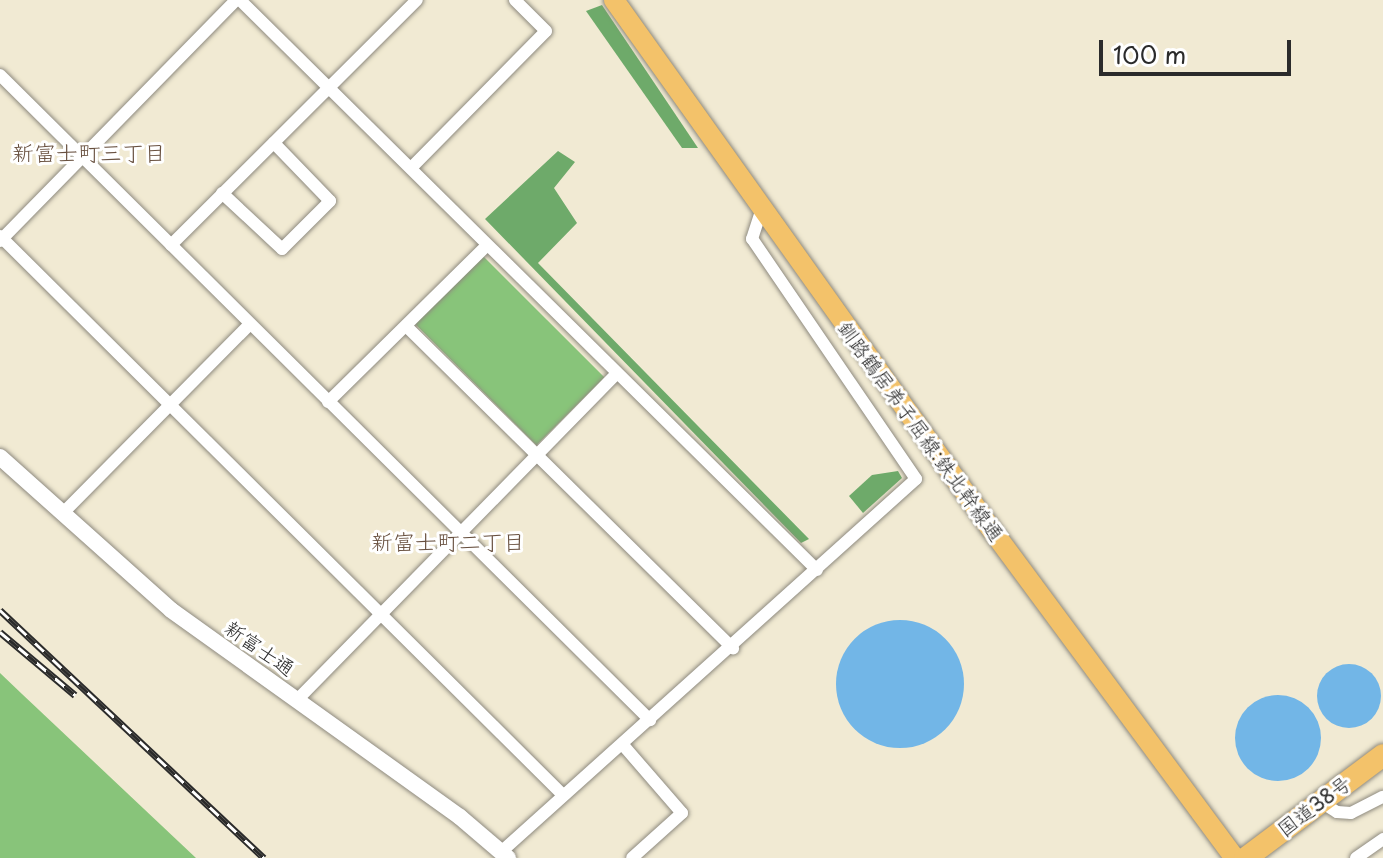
<!DOCTYPE html>
<html>
<head>
<meta charset="utf-8">
<style>
	body { margin:0 }
	#map { position:relative; width:1383px; height:858px; overflow:hidden; background:#f1ead3; font-family:"Playpen Sans","Klee One",sans-serif }
	div>[style] { position:absolute }
	.green>* { inset:0; background:#88c47a; transform-origin:0 0 }
	.forest>* { inset:0; background:#6eaa6a }
	.water>* { inset:0; background:#72b6e7 }
	.round { border-radius:50% }
	.roads { filter:drop-shadow(0 0 2px #8e8a7f) drop-shadow(0 0 2px #8e8a7f) }
	.minor>* { height:12px; margin:-6px; padding:0 6px; transform-origin:6px; border-radius:6px; background:#fff }
	.tertiary>* { height:16px; margin:-8px; padding:0 8px; transform-origin:8px; border-radius:8px; background:#fff }
	.primary>* { height:20px; margin:-10px; padding:0 10px; transform-origin:10px; border-radius:10px; background:#f3c26a }
	.trunk>* { height:22px; margin:-11px; padding:0 11px; transform-origin:11px; border-radius:11px; background:#f3c26a }
	.rail>* { height:7px; margin-top:-3.5px; transform-origin:0; background:repeating-linear-gradient(90deg,#fff 0 12px,#2b2b2b 0 24px); box-sizing:border-box; border-block:2px solid #2b2b2b }
	span { translate:-50% -50%; white-space:nowrap; text-align:center; line-height:1.15; -webkit-text-stroke:6px #fff; paint-order:stroke }
	.street-label { font-size:20px; color:#2b2b2b }
	.neighbourhood-label { font-size:22px; color:#68503f }
	.scale { position:absolute; left:1099px; top:40px; width:192px; height:36px; box-sizing:border-box; border:4px solid #2b2b2b; border-top:0; padding-left:10px; font-size:24px; line-height:28px; white-space:nowrap; color:#2b2b2b; -webkit-text-stroke:6px #fff; paint-order:stroke }
</style>
</head>
<body>
<div id="map">
	<div class="green">
		<div style="left:482px;top:255px;width:173px;height:96px;rotate:45deg"></div>
		<div style="clip-path:polygon(0 673px,22px 694px,196px 858px,0 858px)"></div>
	</div>
	<div class="forest">
		<div style="clip-path:polygon(602px 5px,698px 148px,682px 148px,586px 11px)"></div>
		<div style="clip-path:polygon(558px 151px,575px 162px,554px 188px,577px 223px,538px 263px,809px 539px,801px 543px,485px 219px)"></div>
		<div style="clip-path:polygon(898px 471px,902px 478px,863px 513px,849px 496px,872px 475px)"></div>
	</div>
	<div class="water">
		<div class="round" style="left:836px;top:620px;width:128px;height:128px"></div>
		<div class="round" style="left:1317px;top:664px;width:64px;height:64px"></div>
		<div class="round" style="left:1235px;top:695px;width:86px;height:86px"></div>
	</div>
	<div class="roads">
		<div class="minor">
			<div style="left:240px;top:0;width:811px;rotate:44.65deg"></div>
			<div style="left:0;top:75px;width:916px;rotate:44.78deg"></div>
			<div style="left:411px;top:168px;width:192px;rotate:-45.4deg"></div>
			<div style="left:546px;top:31px;width:44px;rotate:-135deg"></div>
			<div style="left:222px;top:193px;width:82px;rotate:43deg"></div>
			<div style="left:282px;top:249px;width:68px;rotate:-45deg"></div>
			<div style="left:330px;top:201px;width:81px;rotate:-134deg"></div>
			<div style="left:0;top:236px;width:793px;rotate:44.8deg"></div>
			<div style="left:0;top:241px;width:337px;rotate:-45.6deg"></div>
			<div style="left:171px;top:245px;width:347px;rotate:-44.9deg"></div>
			<div style="left:407px;top:327px;width:458px;rotate:44.6deg"></div>
			<div style="left:328px;top:402px;width:223px;rotate:-44.6deg"></div>
			<div style="left:62px;top:514px;width:267px;rotate:-45.3deg"></div>
			<div style="left:298px;top:699px;width:455px;rotate:-45.6deg"></div>
			<div style="left:623px;top:745px;width:90px;rotate:49.1deg"></div>
			<div style="left:682px;top:813px;width:67px;rotate:138deg"></div>
			<div style="left:1321px;top:802px;width:19px;rotate:32deg"></div>
			<div style="left:1337px;top:812px;width:14px;rotate:4deg"></div>
			<div style="left:1351px;top:813px;width:36px;rotate:-27deg"></div>
			<div style="left:501px;top:852px;width:558px;rotate:-41.95deg"></div>
			<div style="left:916px;top:479px;width:291px;rotate:-124.3deg"></div>
			<div style="left:752px;top:239px;width:33px;rotate:-72deg"></div>
			<div style="left:1356px;top:858px;width:33px;rotate:-35deg"></div>
		</div>
		<div class="tertiary">
			<div style="left:0;top:457px;width:229px;rotate:41.8deg"></div>
			<div style="left:171px;top:610px;width:355px;rotate:35.6deg"></div>
			<div style="left:460px;top:817px;width:63px;rotate:40.5deg"></div>
		</div>
		<div class="primary">
			<div style="left:614px;top:0;width:646px;rotate:54.51deg"></div>
			<div style="left:989px;top:526px;width:413px;rotate:53.5deg"></div>
		</div>
		<div class="trunk">
			<div style="left:1246px;top:858px;width:171px;rotate:-36.9deg"></div>
		</div>
	</div>
	<div class="rail">
		<div style="left:0;top:610px;width:362px;rotate:43.2deg"></div>
		<div style="left:0;top:632px;width:98px;rotate:40deg"></div>
	</div>
	<div class="street-label">
		<span style="left:921px;top:431px;rotate:54deg">釧路鶴居弟子屈線:鉄北幹線通</span>
		<span style="left:260px;top:648px;rotate:35deg">新富士通</span>
		<span style="left:1314px;top:806px;rotate:-37deg">国道38号</span>
	</div>
	<div class="neighbourhood-label">
		<span style="left:89px;top:152px">新富士町三丁目</span>
		<span style="left:448px;top:541px">新富士町二丁目</span>
	</div>
	<div class="scale">100 m</div>
</div>
</body>
</html>
